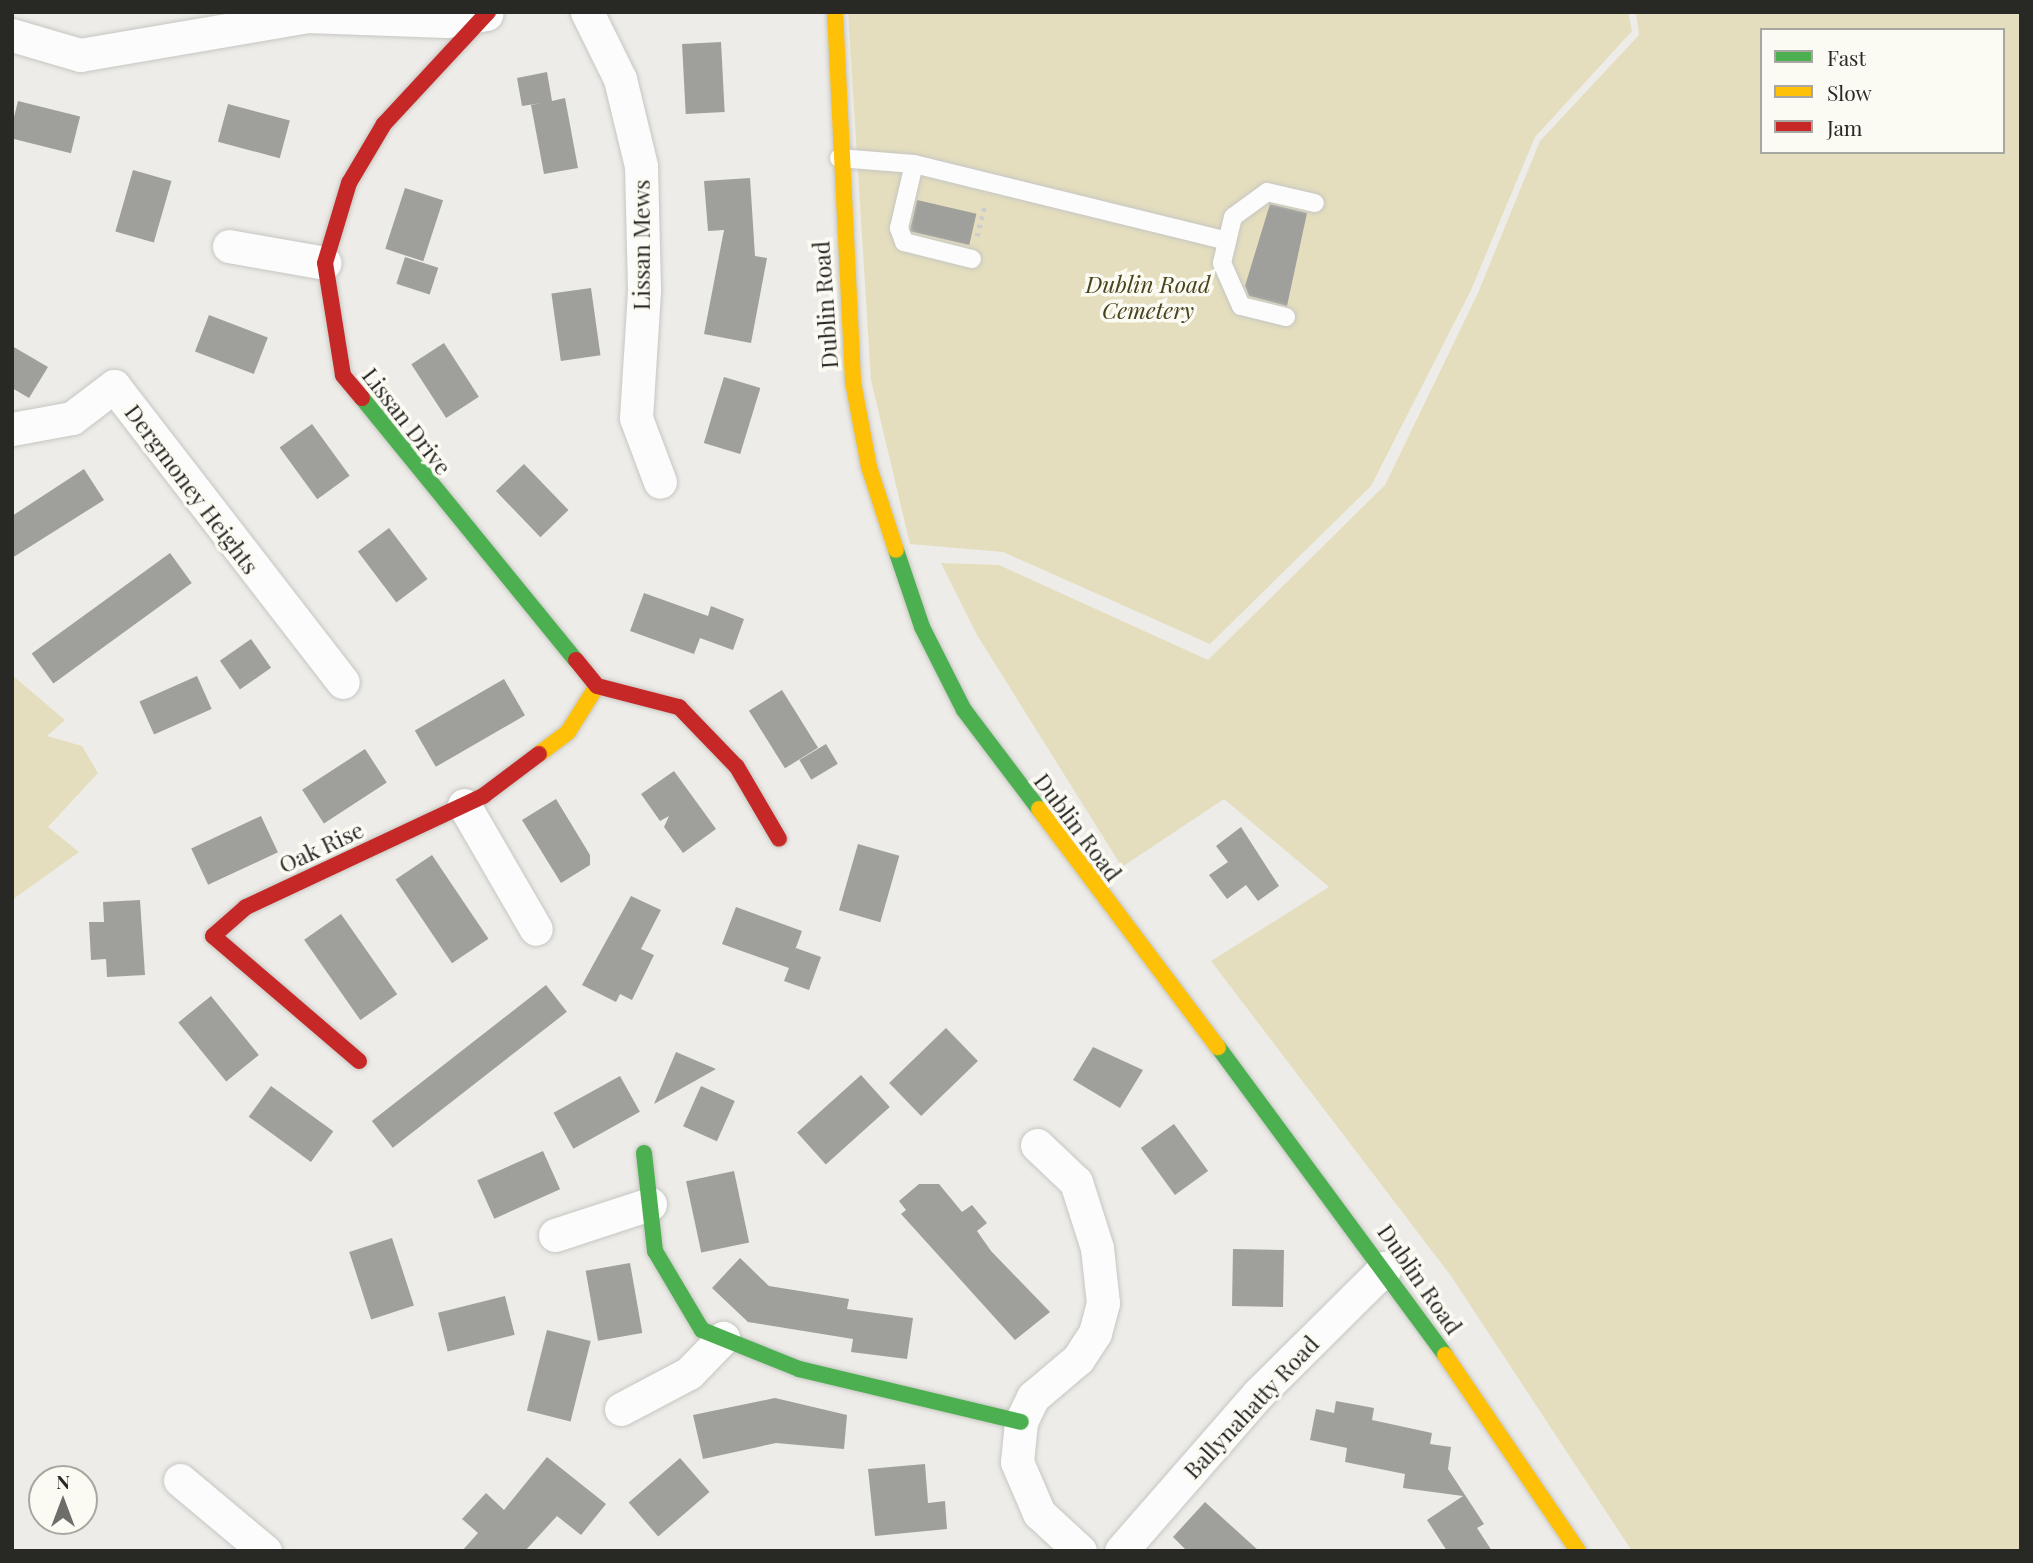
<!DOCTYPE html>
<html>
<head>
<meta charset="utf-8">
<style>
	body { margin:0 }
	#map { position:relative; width:2033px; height:1563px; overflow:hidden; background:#edece8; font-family:"Playfair Display",serif }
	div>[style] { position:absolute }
	.green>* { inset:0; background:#e4debe }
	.building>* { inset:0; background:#9f9f9c; transform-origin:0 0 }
	.path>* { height:4.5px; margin-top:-2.25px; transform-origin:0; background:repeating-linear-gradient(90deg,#cdcdcb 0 3.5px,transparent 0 8.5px) }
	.roads { filter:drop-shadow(0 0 2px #c6c6c2) drop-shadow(0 0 2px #c6c6c2) }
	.lane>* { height:18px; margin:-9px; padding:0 9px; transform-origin:9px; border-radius:9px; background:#fcfcfc }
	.street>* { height:33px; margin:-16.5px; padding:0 16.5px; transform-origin:16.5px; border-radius:16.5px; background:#fcfcfc }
	.fast>* { height:16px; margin:-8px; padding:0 8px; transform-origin:8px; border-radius:8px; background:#4caf50 }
	.slow>* { height:16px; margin:-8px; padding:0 8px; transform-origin:8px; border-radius:8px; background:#ffc107 }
	.jam>* { height:16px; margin:-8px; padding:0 8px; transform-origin:8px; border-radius:8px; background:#c62828 }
	span { translate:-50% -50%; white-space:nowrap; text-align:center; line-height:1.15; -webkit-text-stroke:7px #fcfbf3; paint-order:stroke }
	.street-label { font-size:23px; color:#282825 }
	.park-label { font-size:23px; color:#48421d; font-style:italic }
	.frame { position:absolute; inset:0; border:14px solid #282825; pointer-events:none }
	.legend { position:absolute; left:1760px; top:28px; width:245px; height:126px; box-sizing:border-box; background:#fcfbf3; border:2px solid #a7a7a1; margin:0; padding:9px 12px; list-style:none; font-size:21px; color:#282825 }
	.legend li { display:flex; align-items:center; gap:14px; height:35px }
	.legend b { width:35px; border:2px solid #a7a7a1 }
	.north { position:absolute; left:28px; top:1465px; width:70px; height:70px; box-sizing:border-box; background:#fcfbf3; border:2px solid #a7a7a1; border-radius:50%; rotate:0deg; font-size:19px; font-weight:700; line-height:28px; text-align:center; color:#282825 }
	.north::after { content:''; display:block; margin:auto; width:24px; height:32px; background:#6d6d69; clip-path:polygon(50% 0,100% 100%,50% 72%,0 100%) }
</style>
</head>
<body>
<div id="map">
	<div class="green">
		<div style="clip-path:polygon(848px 12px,1628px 12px,1632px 31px,1535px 137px,1471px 290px,1371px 486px,1210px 644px,1003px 552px,910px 544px,871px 380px)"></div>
		<div style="clip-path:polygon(evenodd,1636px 12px,2021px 12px,2021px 1551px,1632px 1551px,1451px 1276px,1211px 961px,1329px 887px,1224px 799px,1122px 867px,977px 635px,941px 563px,999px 565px,1208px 660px,1385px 485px,1478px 293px,1540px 141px,1639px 35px,1636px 12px,1762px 30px,2003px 30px,2003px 152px,1762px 152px,1762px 30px)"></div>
		<div style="clip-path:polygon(12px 675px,65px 720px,47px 736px,82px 746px,98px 773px,48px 827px,79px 852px,12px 900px)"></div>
	</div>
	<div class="building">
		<div style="left:721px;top:42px;width:70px;height:39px;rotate:87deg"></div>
		<div style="clip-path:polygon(547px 72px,552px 101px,565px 98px,578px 168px,544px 174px,531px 105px,542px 103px,522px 106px,517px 78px)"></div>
		<div style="left:18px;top:101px;width:64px;height:38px;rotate:14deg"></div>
		<div style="left:228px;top:104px;width:64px;height:39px;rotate:15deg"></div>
		<div style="left:133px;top:170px;width:40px;height:64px;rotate:16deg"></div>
		<div style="clip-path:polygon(750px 178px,755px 256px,767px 258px,751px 343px,704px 334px,724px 230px,708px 231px,704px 181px)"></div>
		<div style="left:405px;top:188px;width:40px;height:64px;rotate:18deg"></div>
		<div style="left:917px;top:200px;width:61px;height:32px;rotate:13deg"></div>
		<div style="clip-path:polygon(1270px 204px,1307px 213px,1287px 306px,1249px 296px,1245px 286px)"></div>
		<div style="left:405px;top:257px;width:35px;height:28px;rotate:18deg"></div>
		<div style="left:591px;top:288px;width:68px;height:40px;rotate:82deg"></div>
		<div style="left:209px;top:315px;width:63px;height:39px;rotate:21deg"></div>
		<div style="left:444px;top:343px;width:64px;height:39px;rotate:57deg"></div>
		<div style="clip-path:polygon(12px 346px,48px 367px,29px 398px,12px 388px)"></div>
		<div style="left:724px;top:377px;width:38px;height:69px;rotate:17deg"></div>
		<div style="left:312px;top:424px;width:64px;height:40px;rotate:54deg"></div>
		<div style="left:524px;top:464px;width:64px;height:39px;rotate:46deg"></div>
		<div style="clip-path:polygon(84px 469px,104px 500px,12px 558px,12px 516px)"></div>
		<div style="left:389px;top:528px;width:64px;height:39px;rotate:53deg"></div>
		<div style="left:170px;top:553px;width:37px;height:171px;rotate:54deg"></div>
		<div style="clip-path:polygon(644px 593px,708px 616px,711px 606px,744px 619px,733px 650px,700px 638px,694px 654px,630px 631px)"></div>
		<div style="left:251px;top:639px;width:35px;height:38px;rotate:55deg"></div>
		<div style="left:197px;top:676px;width:36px;height:63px;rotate:66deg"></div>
		<div style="left:504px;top:679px;width:42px;height:103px;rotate:60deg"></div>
		<div style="left:782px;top:690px;width:68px;height:39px;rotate:58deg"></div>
		<div style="left:826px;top:744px;width:23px;height:31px;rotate:59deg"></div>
		<div style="left:365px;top:749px;width:40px;height:75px;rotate:57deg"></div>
		<div style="clip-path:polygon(674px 771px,716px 829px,683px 853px,664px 827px,669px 816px,660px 821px,641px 794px)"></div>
		<div style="clip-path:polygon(556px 799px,590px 855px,590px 865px,561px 883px,522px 820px)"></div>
		<div style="left:261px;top:816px;width:40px;height:77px;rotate:65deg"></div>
		<div style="clip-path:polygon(1241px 827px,1279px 886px,1258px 901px,1246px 885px,1227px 899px,1209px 875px,1228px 862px,1216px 846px)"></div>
		<div style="left:858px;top:844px;width:43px;height:69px;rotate:16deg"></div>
		<div style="left:432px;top:855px;width:101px;height:44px;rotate:56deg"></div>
		<div style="clip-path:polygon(631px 896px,661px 910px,641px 949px,654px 955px,632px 1000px,620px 994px,616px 1002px,582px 985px)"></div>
		<div style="clip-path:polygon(140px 900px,145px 975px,107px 977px,106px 959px,91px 960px,89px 922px,104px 922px,103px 902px)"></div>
		<div style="clip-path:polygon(736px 907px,802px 931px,794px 953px,796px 948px,821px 957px,809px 990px,784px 981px,789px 968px,722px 944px)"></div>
		<div style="left:341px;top:914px;width:98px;height:45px;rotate:55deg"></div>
		<div style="left:546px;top:985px;width:34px;height:221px;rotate:52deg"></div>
		<div style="left:211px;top:996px;width:76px;height:42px;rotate:51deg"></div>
		<div style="left:946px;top:1028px;width:46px;height:79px;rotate:46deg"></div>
		<div style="clip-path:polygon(1093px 1047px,1143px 1070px,1120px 1108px,1073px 1080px)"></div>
		<div style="clip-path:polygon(676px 1052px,716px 1069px,654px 1104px)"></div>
		<div style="left:861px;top:1075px;width:43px;height:86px;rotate:48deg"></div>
		<div style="left:620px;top:1076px;width:41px;height:76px;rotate:61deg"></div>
		<div style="left:271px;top:1086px;width:77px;height:38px;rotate:36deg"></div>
		<div style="left:701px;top:1086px;width:37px;height:44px;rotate:24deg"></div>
		<div style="left:1174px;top:1124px;width:58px;height:41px;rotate:54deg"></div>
		<div style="left:543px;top:1151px;width:42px;height:72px;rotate:66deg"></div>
		<div style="left:734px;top:1171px;width:73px;height:49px;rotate:78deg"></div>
		<div style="clip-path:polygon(919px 1184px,939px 1184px,962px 1212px,972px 1205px,987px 1223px,977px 1231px,991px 1251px,1050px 1312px,1015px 1340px,901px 1214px,906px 1210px,899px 1201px)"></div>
		<div style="left:392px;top:1238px;width:71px;height:45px;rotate:72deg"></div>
		<div style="left:1233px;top:1249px;width:51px;height:57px;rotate:1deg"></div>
		<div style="clip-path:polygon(740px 1258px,769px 1286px,849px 1299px,847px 1309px,913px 1318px,907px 1359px,851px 1352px,853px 1339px,748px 1322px,712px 1288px)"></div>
		<div style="left:630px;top:1263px;width:71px;height:45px;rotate:80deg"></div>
		<div style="left:505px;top:1296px;width:40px;height:69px;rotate:76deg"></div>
		<div style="left:547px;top:1330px;width:45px;height:83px;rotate:14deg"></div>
		<div style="clip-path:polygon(775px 1398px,847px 1415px,844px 1449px,776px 1443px,703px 1459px,693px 1415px)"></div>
		<div style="clip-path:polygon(1336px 1401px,1374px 1408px,1372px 1420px,1432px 1433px,1430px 1444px,1451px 1447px,1448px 1469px,1484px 1524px,1477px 1528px,1492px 1551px,1447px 1551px,1427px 1520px,1463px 1496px,1403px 1488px,1405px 1474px,1345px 1462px,1347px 1448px,1310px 1440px,1316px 1409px,1334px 1413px)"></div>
		<div style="clip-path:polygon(547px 1457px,606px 1504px,581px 1535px,557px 1516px,525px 1551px,462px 1551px,478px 1533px,462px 1519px,486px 1493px,504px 1510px)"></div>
		<div style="left:680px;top:1458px;width:45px;height:68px;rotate:49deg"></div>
		<div style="clip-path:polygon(925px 1464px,928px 1503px,945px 1501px,947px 1529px,875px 1536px,868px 1469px)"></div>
		<div style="clip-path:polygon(1205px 1502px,1259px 1551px,1187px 1551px,1173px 1537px)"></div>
	</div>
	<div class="path">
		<div style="left:977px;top:236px;width:33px;rotate:-76deg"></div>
	</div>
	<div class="roads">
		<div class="lane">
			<div style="left:839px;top:158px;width:75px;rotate:4.6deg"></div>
			<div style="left:914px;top:164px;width:322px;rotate:13.8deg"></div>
			<div style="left:914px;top:164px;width:66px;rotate:103.2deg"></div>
			<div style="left:899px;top:228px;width:15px;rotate:70deg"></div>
			<div style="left:904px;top:242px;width:70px;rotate:14deg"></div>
			<div style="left:1286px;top:317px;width:46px;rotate:-166.3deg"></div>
			<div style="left:1241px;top:306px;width:47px;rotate:-113.8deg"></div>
			<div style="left:1222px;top:263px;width:47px;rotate:-76.6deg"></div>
			<div style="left:1233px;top:217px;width:42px;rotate:-36.3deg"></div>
			<div style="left:1267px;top:192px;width:49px;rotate:12.9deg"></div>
		</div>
		<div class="street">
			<div style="left:587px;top:12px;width:75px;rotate:63.8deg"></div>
			<div style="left:620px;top:79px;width:89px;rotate:76.4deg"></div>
			<div style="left:641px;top:166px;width:125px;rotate:88.6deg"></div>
			<div style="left:644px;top:291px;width:127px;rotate:93.6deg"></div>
			<div style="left:636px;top:418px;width:68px;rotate:69.4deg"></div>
			<div style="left:12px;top:35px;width:71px;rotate:16.4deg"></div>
			<div style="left:80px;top:55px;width:230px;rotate:-9.7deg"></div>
			<div style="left:307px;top:16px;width:139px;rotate:2.1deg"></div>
			<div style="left:446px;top:21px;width:41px;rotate:-9.9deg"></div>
			<div style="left:229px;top:246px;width:97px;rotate:10deg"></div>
			<div style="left:12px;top:429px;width:61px;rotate:-10.4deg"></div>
			<div style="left:72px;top:418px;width:53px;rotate:-37.3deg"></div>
			<div style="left:114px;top:386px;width:374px;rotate:52.3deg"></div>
			<div style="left:464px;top:805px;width:143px;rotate:59.9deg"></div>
			<div style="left:1037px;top:1145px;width:54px;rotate:43.5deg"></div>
			<div style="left:1076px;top:1182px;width:69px;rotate:72.3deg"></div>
			<div style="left:1097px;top:1248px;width:55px;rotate:83.8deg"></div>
			<div style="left:1103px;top:1303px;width:31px;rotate:105deg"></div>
			<div style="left:1095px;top:1333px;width:31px;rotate:123deg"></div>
			<div style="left:1078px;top:1359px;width:59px;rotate:139.8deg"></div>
			<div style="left:1033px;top:1397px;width:28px;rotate:116deg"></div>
			<div style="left:1021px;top:1422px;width:40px;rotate:95.7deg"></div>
			<div style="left:1017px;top:1462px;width:56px;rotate:66.7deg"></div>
			<div style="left:1039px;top:1513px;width:56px;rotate:42.8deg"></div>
			<div style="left:555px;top:1235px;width:100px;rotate:-18.1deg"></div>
			<div style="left:621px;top:1409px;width:77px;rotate:-27.9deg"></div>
			<div style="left:689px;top:1373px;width:49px;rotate:-45.8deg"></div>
			<div style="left:180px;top:1480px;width:111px;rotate:39.9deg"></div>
			<div style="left:1121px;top:1551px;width:208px;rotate:-48.9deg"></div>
			<div style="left:1258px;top:1394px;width:179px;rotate:-44.8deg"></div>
		</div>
		<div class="fast">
			<div style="left:362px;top:398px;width:338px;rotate:50.8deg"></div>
			<div style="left:896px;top:550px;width:81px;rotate:71.3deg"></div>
			<div style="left:922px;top:627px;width:93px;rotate:63.2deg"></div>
			<div style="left:964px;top:710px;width:124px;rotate:52.9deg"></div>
			<div style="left:1218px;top:1047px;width:383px;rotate:53.6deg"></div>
			<div style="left:644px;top:1153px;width:99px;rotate:83.6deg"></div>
			<div style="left:655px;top:1251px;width:92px;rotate:59.3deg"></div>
			<div style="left:702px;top:1330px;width:105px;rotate:21.9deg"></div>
			<div style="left:799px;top:1369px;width:228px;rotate:13.4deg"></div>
		</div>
		<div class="slow">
			<div style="left:835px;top:12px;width:370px;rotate:87.2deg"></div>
			<div style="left:853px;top:382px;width:86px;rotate:79.3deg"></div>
			<div style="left:869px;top:467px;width:87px;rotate:72deg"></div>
			<div style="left:539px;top:754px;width:36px;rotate:-37deg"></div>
			<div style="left:568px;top:732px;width:54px;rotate:-57.8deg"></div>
			<div style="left:1039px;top:809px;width:298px;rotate:53.1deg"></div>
			<div style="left:1445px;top:1355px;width:237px;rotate:55.8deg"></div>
		</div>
		<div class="jam">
			<div style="left:362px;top:398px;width:30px;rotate:-130deg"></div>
			<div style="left:343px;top:375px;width:113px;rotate:-99.1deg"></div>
			<div style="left:325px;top:263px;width:84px;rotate:-73.3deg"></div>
			<div style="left:349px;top:183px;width:69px;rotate:-59.3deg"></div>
			<div style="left:384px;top:124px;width:153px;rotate:-47.1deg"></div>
			<div style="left:576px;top:660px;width:33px;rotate:51deg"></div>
			<div style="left:597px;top:686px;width:85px;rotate:14.4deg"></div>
			<div style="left:679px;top:707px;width:83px;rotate:46deg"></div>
			<div style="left:737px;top:767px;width:83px;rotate:59.7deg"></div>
			<div style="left:359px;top:1061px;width:192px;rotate:-139.4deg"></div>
			<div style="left:213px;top:936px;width:44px;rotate:-41.3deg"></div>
			<div style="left:246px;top:907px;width:262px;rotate:-25.1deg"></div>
			<div style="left:483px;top:796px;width:70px;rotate:-36.9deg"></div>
		</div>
	</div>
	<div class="street-label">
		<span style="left:641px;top:245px;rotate:-90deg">Lissan Mews</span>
		<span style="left:825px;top:305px;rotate:-94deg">Dublin Road</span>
		<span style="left:407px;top:421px;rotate:52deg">Lissan Drive</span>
		<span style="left:192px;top:489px;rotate:53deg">Dergmoney Heights</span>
		<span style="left:1078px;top:827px;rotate:53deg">Dublin Road</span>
		<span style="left:321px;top:847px;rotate:-25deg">Oak Rise</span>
		<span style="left:1420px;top:1279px;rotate:55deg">Dublin Road</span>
		<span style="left:1251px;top:1407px;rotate:-47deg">Ballynahatty Road</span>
	</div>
	<div class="park-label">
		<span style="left:1148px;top:297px">Dublin Road<br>Cemetery</span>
	</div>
	<div class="frame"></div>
	<ul class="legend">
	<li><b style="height:9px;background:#4caf50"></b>Fast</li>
	<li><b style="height:9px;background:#ffc107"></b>Slow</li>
	<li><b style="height:9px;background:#c62828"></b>Jam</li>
	</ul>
	<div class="north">N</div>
</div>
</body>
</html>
